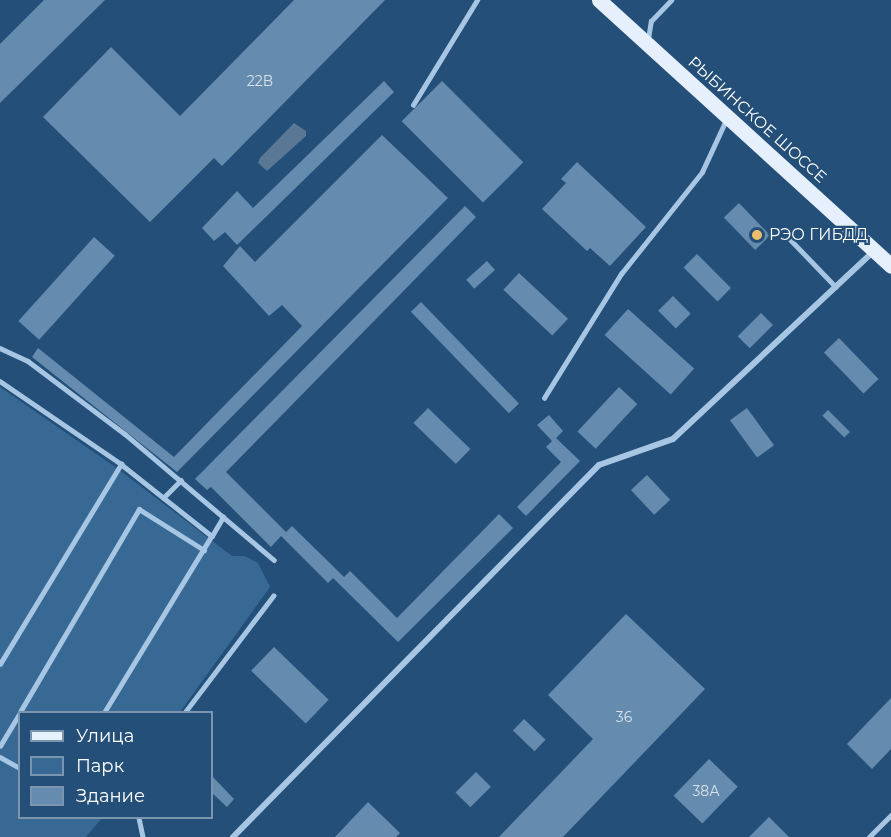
<!DOCTYPE html>
<html>
<head>
<meta charset="utf-8">
<style>
	body { margin:0 }
	#map { position:relative; width:891px; height:837px; overflow:hidden; background:#244f78; font-family:Montserrat,sans-serif }
	div>[style] { position:absolute }
	.green>* { inset:0; background:#386995 }
	.water>* { inset:0; background:#597896 }
	.building>* { inset:0; background:#658bae; transform-origin:0 0 }
	.lane>* { height:4.5px; margin:-2.25px; padding:0 2.25px; transform-origin:2.25px; border-radius:2.25px; background:#a6c6e3 }
	.street>* { height:6px; margin:-3px; padding:0 3px; transform-origin:3px; border-radius:3px; background:#a6c6e3 }
	.primary>* { height:15px; margin:-7.5px; padding:0 7.5px; transform-origin:7.5px; border-radius:7.5px; background:#e5f0fc }
	.dots>* { width:16px; height:16px; translate:-50% -50%; box-sizing:border-box; border:3px solid #244f78; border-radius:50% }
	span { translate:-50% -50%; white-space:nowrap; text-align:center; line-height:1.15; -webkit-text-stroke:4.5px #244f78; paint-order:stroke }
	.number-label { font-size:14px; color:#d8e2eb }
	.number-label span { -webkit-text-stroke-width:0 }
	.street-label { font-size:16px; color:#fff }
	.poi-label { font-size:16px; color:#fff }
	.left { translate:0 -50%; text-align:left }
	.legend { position:absolute; left:18px; top:711px; width:195px; height:108px; box-sizing:border-box; background:#244f78; border:2px solid #7c95ae; margin:0; padding:8px 10px; list-style:none; font-size:18px; color:#fff }
	.legend li { display:flex; align-items:center; gap:12px; height:30px }
	.legend b { width:30px; border:2px solid #7c95ae }
</style>
</head>
<body>
<div id="map">
	<div class="green">
		<div style="clip-path:polygon(0 387px,118px 469px,232px 556px,245px 556px,258px 563px,270px 587px,180px 712px,20px 712px,20px 818px,102px 818px,86px 837px,0 837px)"></div>
	</div>
	<div class="water">
		<div style="clip-path:polygon(294px 123px,306px 131px,306px 136px,267px 171px,258px 163px,260px 158px)"></div>
	</div>
	<div class="building">
		<div style="clip-path:polygon(44px 0,105px 0,0 103px,0 44px)"></div>
		<div style="clip-path:polygon(294px 0,385px 0,222px 166px,214px 158px,150px 222px,43px 117px,111px 47px,180px 116px)"></div>
		<div style="clip-path:polygon(384px 81px,394px 92px,237px 245px,225px 232px,214px 241px,202px 228px,237px 191px,253px 208px)"></div>
		<div style="left:442px;top:81px;width:115px;height:57px;rotate:45deg"></div>
		<div style="clip-path:polygon(382px 135px,448px 198px,177px 472px,32px 357px,38px 348px,174px 457px,302px 326px,282px 305px,269px 316px,223px 266px,240px 246px,255px 262px)"></div>
		<div style="clip-path:polygon(577px 162px,646px 227px,610px 266px,590px 248px,587px 251px,542px 209px,566px 183px,561px 179px)"></div>
		<div style="left:739px;top:203px;width:45px;height:21px;rotate:46deg"></div>
		<div style="clip-path:polygon(465px 206px,476px 217px,226px 472px,286px 532px,292px 526px,344px 577px,350px 571px,397px 618px,499px 514px,513px 528px,398px 642px,333px 578px,328px 583px,281px 536px,271px 547px,211px 487px,207px 490px,195px 479px)"></div>
		<div style="left:94px;top:237px;width:28px;height:113px;rotate:42deg"></div>
		<div style="left:697px;top:254px;width:48px;height:19px;rotate:45deg"></div>
		<div style="left:487px;top:261px;width:12px;height:28px;rotate:48deg"></div>
		<div style="left:519px;top:273px;width:67px;height:23px;rotate:43deg"></div>
		<div style="left:673px;top:296px;width:25px;height:21px;rotate:45deg"></div>
		<div style="left:421px;top:302px;width:141px;height:14px;rotate:46deg"></div>
		<div style="left:628px;top:309px;width:89px;height:35px;rotate:42deg"></div>
		<div style="left:761px;top:313px;width:17px;height:33px;rotate:45deg"></div>
		<div style="left:839px;top:338px;width:57px;height:21px;rotate:46deg"></div>
		<div style="left:619px;top:387px;width:25px;height:61px;rotate:43deg"></div>
		<div style="left:428px;top:408px;width:59px;height:21px;rotate:44deg"></div>
		<div style="left:747px;top:408px;width:46px;height:21px;rotate:54deg"></div>
		<div style="left:828px;top:410px;width:31px;height:8px;rotate:45deg"></div>
		<div style="clip-path:polygon(549px 415px,563px 431px,556px 438px,580px 461px,526px 516px,517px 507px,561px 462px,546px 447px,552px 441px,537px 425px)"></div>
		<div style="left:647px;top:475px;width:34px;height:22px;rotate:47deg"></div>
		<div style="clip-path:polygon(626px 614px,705px 689px,563px 837px,499px 837px,593px 739px,548px 695px)"></div>
		<div style="left:274px;top:647px;width:76px;height:33px;rotate:44deg"></div>
		<div style="clip-path:polygon(891px 698px,891px 749px,872px 769px,847px 744px)"></div>
		<div style="left:524px;top:719px;width:30px;height:16px;rotate:44deg"></div>
		<div style="left:709px;top:759px;width:40px;height:51px;rotate:44deg"></div>
		<div style="left:476px;top:772px;width:21px;height:29px;rotate:45deg"></div>
		<div style="clip-path:polygon(212px 776px,234px 799px,227px 807px,212px 793px)"></div>
		<div style="clip-path:polygon(368px 802px,400px 833px,396px 837px,335px 837px)"></div>
		<div style="clip-path:polygon(769px 817px,789px 837px,749px 837px)"></div>
	</div>
	<div class="lane">
		<div style="left:648px;top:39px;width:18px;rotate:-81deg"></div>
		<div style="left:651px;top:21px;width:29px;rotate:-46deg"></div>
		<div style="left:413px;top:105px;width:123px;rotate:-58.6deg"></div>
		<div style="left:788px;top:237px;width:69px;rotate:46.2deg"></div>
		<div style="left:0;top:348px;width:31px;rotate:25deg"></div>
		<div style="left:28px;top:361px;width:121px;rotate:37deg"></div>
		<div style="left:125px;top:434px;width:195px;rotate:40.2deg"></div>
		<div style="left:0;top:381px;width:147px;rotate:34.4deg"></div>
		<div style="left:121px;top:464px;width:116px;rotate:38.4deg"></div>
		<div style="left:212px;top:536px;width:206px;rotate:121.3deg"></div>
		<div style="left:544px;top:398px;width:146px;rotate:-58.2deg"></div>
		<div style="left:621px;top:274px;width:130px;rotate:-51.5deg"></div>
		<div style="left:702px;top:172px;width:57px;rotate:-65.2deg"></div>
		<div style="left:163px;top:498px;width:25px;rotate:-45deg"></div>
		<div style="left:212px;top:536px;width:22px;rotate:-60deg"></div>
		<div style="left:0;top:664px;width:234px;rotate:-58.8deg"></div>
		<div style="left:20px;top:712px;width:235px;rotate:-59.6deg"></div>
		<div style="left:139px;top:509px;width:77px;rotate:32.2deg"></div>
		<div style="left:185px;top:712px;width:146px;rotate:-52.8deg"></div>
		<div style="left:0;top:746px;width:39px;rotate:-59deg"></div>
		<div style="left:0;top:757px;width:23px;rotate:29deg"></div>
		<div style="left:139px;top:818px;width:19px;rotate:78deg"></div>
		<div style="left:869px;top:837px;width:31px;rotate:-45deg"></div>
	</div>
	<div class="street">
		<div style="left:233px;top:837px;width:522px;rotate:-45.47deg"></div>
		<div style="left:599px;top:465px;width:78px;rotate:-19.4deg"></div>
		<div style="left:673px;top:439px;width:275px;rotate:-43.1deg"></div>
	</div>
	<div class="primary">
		<div style="left:599px;top:0;width:395px;rotate:42.3deg"></div>
	</div>
	<div class="dots">
		<div style="left:757px;top:235px;background:#edbd6a"></div>
	</div>
	<div class="number-label">
		<span style="left:260px;top:81px">22В</span>
		<span style="left:624px;top:717px">36</span>
		<span style="left:706px;top:791px">38А</span>
	</div>
	<div class="street-label">
		<span style="left:757px;top:120px;rotate:42deg">РЫБИНСКОЕ ШОССЕ</span>
	</div>
	<div class="poi-label">
		<span class="left" style="left:769px;top:235px">РЭО ГИБДД</span>
	</div>
	<ul class="legend">
	<li><b style="height:8px;background:#e5f0fc"></b>Улица</li>
	<li><b style="height:16px;background:#386995"></b>Парк</li>
	<li><b style="height:16px;background:#658bae"></b>Здание</li>
	</ul>
</div>
</body>
</html>
